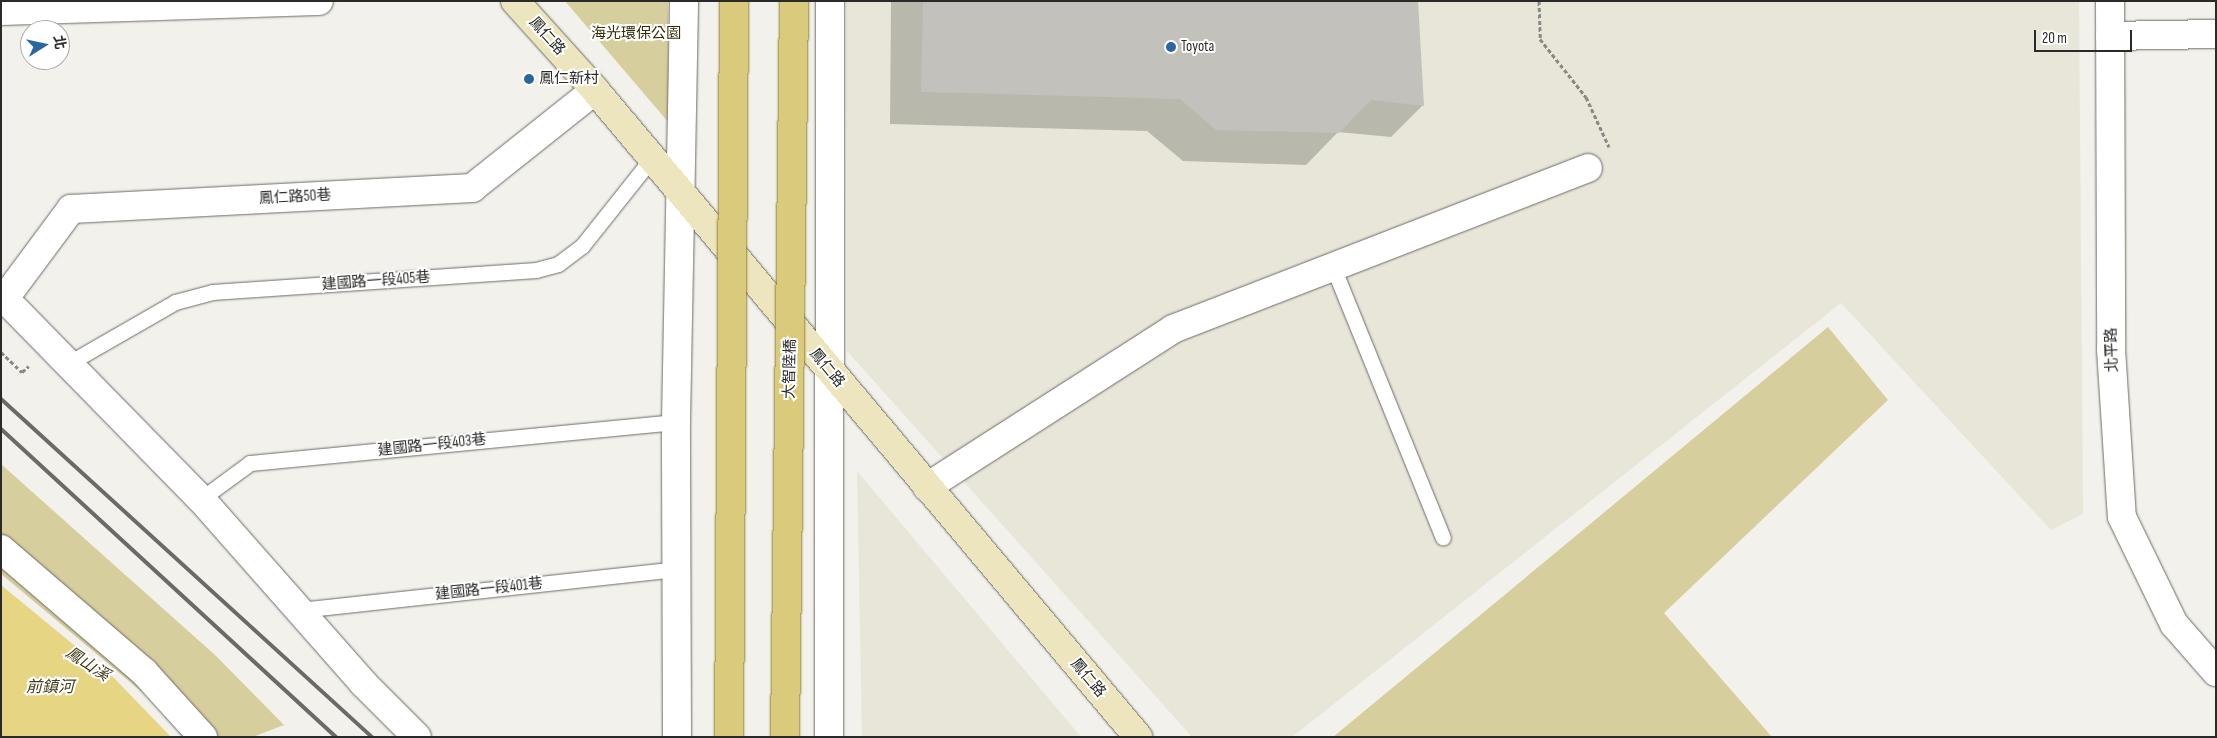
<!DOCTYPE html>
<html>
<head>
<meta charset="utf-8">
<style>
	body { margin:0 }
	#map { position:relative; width:2217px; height:738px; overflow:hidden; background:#f2f1eb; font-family:"Sofia Sans Condensed","Noto Sans TC",sans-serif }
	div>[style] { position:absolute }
	.built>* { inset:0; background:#e8e6d9 }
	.green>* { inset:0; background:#d7ce9e }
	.water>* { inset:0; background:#e6d684 }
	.shadow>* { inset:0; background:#0003 }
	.building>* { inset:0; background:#c2c1bb }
	.path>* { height:3px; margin-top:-1.5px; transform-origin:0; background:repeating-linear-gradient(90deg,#8a8985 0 4px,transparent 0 6.5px) }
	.roads { filter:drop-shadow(0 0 1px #6c6b66) drop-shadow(0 0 1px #6c6b66) }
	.lane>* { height:15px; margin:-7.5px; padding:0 7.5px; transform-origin:7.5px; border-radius:7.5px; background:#fff }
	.street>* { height:28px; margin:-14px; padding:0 14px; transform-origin:14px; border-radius:14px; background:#fff }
	.secondary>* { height:28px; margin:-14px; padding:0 14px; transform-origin:14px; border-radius:14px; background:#ece5bd }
	.rail>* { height:4px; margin:-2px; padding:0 2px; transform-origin:2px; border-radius:2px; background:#6b6a67 }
	.bridges { filter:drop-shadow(0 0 1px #8b7d25) drop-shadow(0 0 1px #8b7d25) }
	.primary-bridge>* { height:28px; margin:-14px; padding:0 14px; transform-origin:14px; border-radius:14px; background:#d9cb7b }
	.dots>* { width:14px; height:14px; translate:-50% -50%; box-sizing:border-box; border:2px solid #fff; border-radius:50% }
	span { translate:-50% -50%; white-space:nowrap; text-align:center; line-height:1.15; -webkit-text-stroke:4px #fff; paint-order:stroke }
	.park-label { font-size:15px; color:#332c07 }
	.street-label { font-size:15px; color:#2a2a28 }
	.poi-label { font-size:15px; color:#2a2a28 }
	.left { translate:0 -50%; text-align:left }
	.water-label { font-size:16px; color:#423c18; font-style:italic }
	.frame { position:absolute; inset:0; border:2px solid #2a2a28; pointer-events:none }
	.north { position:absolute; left:20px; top:20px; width:50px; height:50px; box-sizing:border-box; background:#fff; border:1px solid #aaaaa9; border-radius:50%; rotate:80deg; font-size:14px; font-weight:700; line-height:20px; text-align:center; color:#2a2a28 }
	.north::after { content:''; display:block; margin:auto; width:18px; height:22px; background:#2a679e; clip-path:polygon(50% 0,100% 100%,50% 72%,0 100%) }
	.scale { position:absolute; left:2034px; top:30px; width:98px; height:22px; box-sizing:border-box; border:2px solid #2a2a28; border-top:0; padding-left:6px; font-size:15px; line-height:18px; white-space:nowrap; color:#2a2a28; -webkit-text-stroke:4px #fff; paint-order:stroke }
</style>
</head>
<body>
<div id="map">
	<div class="built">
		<div style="clip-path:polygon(846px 1px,2079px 1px,2083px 514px,2051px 530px,1841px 303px,1292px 737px,1192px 737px,847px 351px)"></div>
		<div style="clip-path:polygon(857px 471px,1081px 737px,862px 737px)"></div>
	</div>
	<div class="green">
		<div style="clip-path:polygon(565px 1px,668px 1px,669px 123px)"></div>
		<div style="clip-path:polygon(1828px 327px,1888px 400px,1664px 613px,1772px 737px,1333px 737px)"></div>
		<div style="clip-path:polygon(1px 464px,215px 655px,284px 725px,253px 737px,196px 737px,1px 574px)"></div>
	</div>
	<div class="water">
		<div style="clip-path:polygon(1px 585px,114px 678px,171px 737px,1px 737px)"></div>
	</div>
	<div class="shadow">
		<div style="clip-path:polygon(891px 1px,1417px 1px,1423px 105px,1391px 137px,1338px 132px,1306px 165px,1183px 161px,1147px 131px,890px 124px)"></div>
	</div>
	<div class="building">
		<div style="clip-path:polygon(923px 1px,1418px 1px,1424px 106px,1371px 100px,1339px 133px,1216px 130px,1180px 99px,921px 92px)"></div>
	</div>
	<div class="path">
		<div style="left:1539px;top:1px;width:38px;rotate:88deg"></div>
		<div style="left:1540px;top:39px;width:74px;rotate:51.6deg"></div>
		<div style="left:1586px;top:97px;width:55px;rotate:65.3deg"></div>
		<div style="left:1px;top:352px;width:29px;rotate:44deg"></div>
		<div style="left:22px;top:372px;width:9px;rotate:-41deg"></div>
	</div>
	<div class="roads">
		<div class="lane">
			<div style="left:1333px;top:267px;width:292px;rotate:67.9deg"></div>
			<div style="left:69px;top:363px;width:122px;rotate:-29.9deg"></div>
			<div style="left:175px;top:302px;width:38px;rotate:-15deg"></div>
			<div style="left:212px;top:292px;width:325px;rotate:-3.9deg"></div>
			<div style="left:536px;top:270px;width:23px;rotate:-15deg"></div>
			<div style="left:558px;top:264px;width:30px;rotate:-37deg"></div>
			<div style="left:582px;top:246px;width:112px;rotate:-51.5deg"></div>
			<div style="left:201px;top:499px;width:61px;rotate:-36.3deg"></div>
			<div style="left:250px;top:463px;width:428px;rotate:-5.5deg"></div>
			<div style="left:300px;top:610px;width:380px;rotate:-6.2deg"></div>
		</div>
		<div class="street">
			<div style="left:2110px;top:1px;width:348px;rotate:89.8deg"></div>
			<div style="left:2111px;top:349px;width:168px;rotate:86.3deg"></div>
			<div style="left:2122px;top:517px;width:119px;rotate:64.1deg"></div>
			<div style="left:2174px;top:624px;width:64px;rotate:48.8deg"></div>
			<div style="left:1px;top:11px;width:318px;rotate:-1.8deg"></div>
			<div style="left:2110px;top:36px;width:106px;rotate:-1.1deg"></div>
			<div style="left:1px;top:295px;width:286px;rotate:45.6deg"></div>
			<div style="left:201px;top:499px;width:245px;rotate:48.6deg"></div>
			<div style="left:363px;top:683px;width:76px;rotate:45deg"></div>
			<div style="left:5px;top:298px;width:111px;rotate:-53.4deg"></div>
			<div style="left:71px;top:209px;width:402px;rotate:-3deg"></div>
			<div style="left:472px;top:188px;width:157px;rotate:-38.5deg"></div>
			<div style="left:927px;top:487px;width:292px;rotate:-32.7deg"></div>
			<div style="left:1173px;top:329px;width:445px;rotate:-21.2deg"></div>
			<div style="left:1px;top:549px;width:189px;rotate:40.7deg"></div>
			<div style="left:144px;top:672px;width:88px;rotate:47.8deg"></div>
			<div style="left:677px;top:737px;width:315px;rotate:-90.2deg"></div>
			<div style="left:676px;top:422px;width:421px;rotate:-88.9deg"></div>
			<div style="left:829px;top:737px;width:736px;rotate:-89.92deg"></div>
		</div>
		<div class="secondary">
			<div style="left:515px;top:1px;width:120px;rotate:48deg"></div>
			<div style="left:595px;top:90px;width:845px;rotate:49.99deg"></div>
		</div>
	</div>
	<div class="rail">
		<div style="left:1px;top:399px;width:502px;rotate:42.34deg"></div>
		<div style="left:1px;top:429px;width:455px;rotate:42.6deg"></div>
	</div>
	<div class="bridges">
		<div class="primary-bridge">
			<div style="left:729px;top:737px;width:736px;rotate:-89.61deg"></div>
			<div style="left:785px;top:737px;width:736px;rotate:-89.3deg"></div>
		</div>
	</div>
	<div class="dots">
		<div style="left:1171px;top:47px;background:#2a679e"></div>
		<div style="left:529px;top:79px;background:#2a679e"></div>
	</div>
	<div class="park-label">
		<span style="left:636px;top:34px">海光環保公園</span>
	</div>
	<div class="street-label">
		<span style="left:547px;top:36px;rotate:48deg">鳳仁路</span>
		<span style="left:295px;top:197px;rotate:-3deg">鳳仁路50巷</span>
		<span style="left:376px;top:281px;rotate:-4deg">建國路一段405巷</span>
		<span style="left:2112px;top:350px;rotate:-92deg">北平路</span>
		<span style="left:827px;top:368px;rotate:50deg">鳳仁路</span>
		<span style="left:790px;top:369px;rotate:-89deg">大智陸橋</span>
		<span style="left:432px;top:445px;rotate:-6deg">建國路一段403巷</span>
		<span style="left:489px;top:589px;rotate:-6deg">建國路一段401巷</span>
		<span style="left:1088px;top:678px;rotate:50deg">鳳仁路</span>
	</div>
	<div class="poi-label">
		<span class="left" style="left:1181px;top:47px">Toyota</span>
		<span class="left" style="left:539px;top:79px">鳳仁新村</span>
	</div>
	<div class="water-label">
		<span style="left:87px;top:665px;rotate:33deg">鳳山溪</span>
		<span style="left:50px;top:688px">前鎮河</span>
	</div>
	<div class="frame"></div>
	<div class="north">北</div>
	<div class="scale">20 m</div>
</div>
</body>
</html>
